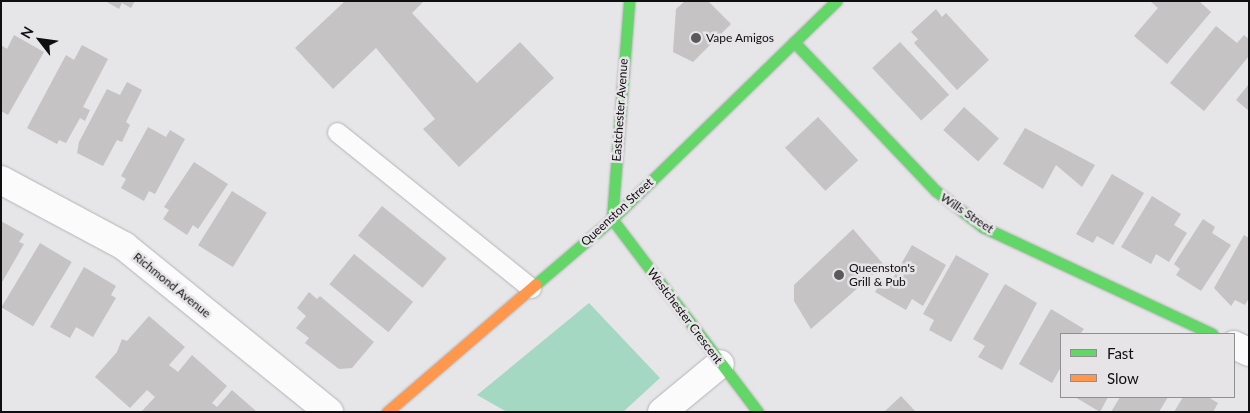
<!DOCTYPE html>
<html>
<head>
<meta charset="utf-8">
<style>
	body { margin:0 }
	#map { position:relative; width:1250px; height:413px; overflow:hidden; background:#e6e5e7; font-family:Lato,sans-serif }
	div>[style] { position:absolute }
	.green>* { inset:0; background:#a5d8c3 }
	.building>* { inset:0; background:#c5c3c4; transform-origin:0 0 }
	.roads { filter:drop-shadow(0 0 1px #b4b4b6) drop-shadow(0 0 1px #b4b4b6) }
	.lane>* { height:19px; margin:-9.5px; padding:0 9.5px; transform-origin:9.5px; border-radius:9.5px; background:#fbfbfb }
	.street>* { height:28px; margin:-14px; padding:0 14px; transform-origin:14px; border-radius:14px; background:#fbfbfb }
	.fast>* { height:11px; margin:-5.5px; padding:0 5.5px; transform-origin:5.5px; border-radius:5.5px; background:#63d668 }
	.slow>* { height:11px; margin:-5.5px; padding:0 5.5px; transform-origin:5.5px; border-radius:5.5px; background:#ff974d }
	.dots>* { width:14px; height:14px; translate:-50% -50%; box-sizing:border-box; border:2px solid #e7e4e8; border-radius:50% }
	span { translate:-50% -50%; white-space:nowrap; text-align:center; line-height:1.15; -webkit-text-stroke:5px #e7e4e8; paint-order:stroke }
	.poi-label { font-size:12px; color:#0f0e10 }
	.left { translate:0 -50%; text-align:left }
	.street-label { font-size:12px; color:#0f0e10 }
	.frame { position:absolute; inset:0; border:2px solid #0f0e10; pointer-events:none }
	.legend { position:absolute; left:1060px; top:333px; width:175px; height:65px; box-sizing:border-box; background:#e7e4e8; border:1px solid #918e92; margin:0; padding:6px 9px; list-style:none; font-size:15px; color:#0f0e10 }
	.legend li { display:flex; align-items:center; gap:10px; height:25px }
	.legend b { width:25px; border:1px solid #918e92 }
	.north { position:absolute; left:15px; top:15px; width:50px; height:50px; -webkit-text-stroke:4px #e7e4e8; paint-order:stroke; rotate:300deg; font-size:14px; font-weight:700; line-height:20px; text-align:center; color:#0f0e10 }
	.north::after { content:''; display:block; margin:auto; width:18px; height:22px; background:#0f0e10; clip-path:polygon(50% 0,100% 100%,50% 72%,0 100%) }
</style>
</head>
<body>
<div id="map">
	<div class="green">
		<div style="clip-path:polygon(589px 303px,660px 378px,623px 412px,507px 412px,477px 395px)"></div>
	</div>
	<div class="building">
		<div style="clip-path:polygon(105px 1px,135px 1px,131px 8px,122px 3px,119px 9px)"></div>
		<div style="clip-path:polygon(345px 1px,424px 1px,412px 13px,477px 83px,520px 42px,554px 78px,459px 167px,423px 129px,435px 119px,376px 48px,333px 89px,295px 48px)"></div>
		<div style="clip-path:polygon(685px 1px,708px 1px,731px 24px,693px 62px,673px 52px,676px 9px)"></div>
		<div style="clip-path:polygon(1150px 1px,1199px 1px,1211px 12px,1167px 64px,1134px 36px,1158px 8px)"></div>
		<div style="clip-path:polygon(936px 9px,942px 17px,946px 13px,989px 60px,957px 90px,914px 43px,918px 39px,911px 32px)"></div>
		<div style="clip-path:polygon(1216px 26px,1237px 43px,1244px 35px,1249px 39px,1249px 56px,1204px 111px,1170px 83px)"></div>
		<div style="clip-path:polygon(14px 35px,44px 52px,8px 115px,1px 111px,1px 45px,7px 49px)"></div>
		<div style="left:900px;top:42px;width:72px;height:38px;rotate:47deg"></div>
		<div style="clip-path:polygon(82px 45px,108px 59px,83px 107px,90px 110px,85px 121px,80px 118px,66px 143px,59px 140px,57px 144px,27px 128px,66px 55px,74px 60px)"></div>
		<div style="clip-path:polygon(127px 82px,142px 90px,126px 122px,130px 125px,122px 142px,117px 140px,103px 166px,77px 153px,79px 142px,107px 89px,120px 95px)"></div>
		<div style="clip-path:polygon(1249px 84px,1249px 111px,1236px 100px)"></div>
		<div style="left:964px;top:107px;width:47px;height:31px;rotate:42deg"></div>
		<div style="left:818px;top:117px;width:59px;height:45px;rotate:47deg"></div>
		<div style="clip-path:polygon(148px 127px,166px 137px,170px 130px,185px 139px,155px 194px,149px 191px,144px 201px,121px 188px,126px 179px,121px 176px)"></div>
		<div style="clip-path:polygon(1025px 128px,1095px 165px,1082px 187px,1056px 165px,1043px 189px,1003px 164px)"></div>
		<div style="clip-path:polygon(194px 162px,228px 184px,198px 229px,193px 225px,187px 235px,163px 219px,169px 210px,164px 207px)"></div>
		<div style="clip-path:polygon(1112px 174px,1144px 193px,1113px 245px,1097px 236px,1093px 243px,1076px 234px)"></div>
		<div style="left:232px;top:191px;width:41px;height:64px;rotate:32deg"></div>
		<div style="clip-path:polygon(1152px 196px,1181px 214px,1174px 225px,1187px 233px,1169px 262px,1156px 254px,1151px 264px,1121px 247px)"></div>
		<div style="left:382px;top:206px;width:83px;height:38px;rotate:39deg"></div>
		<div style="clip-path:polygon(1203px 219px,1215px 227px,1212px 233px,1231px 245px,1201px 291px,1176px 275px,1180px 269px,1174px 264px)"></div>
		<div style="clip-path:polygon(1px 221px,24px 234px,19px 242px,24px 244px,1px 284px)"></div>
		<div style="clip-path:polygon(853px 229px,884px 265px,811px 329px,794px 301px,794px 285px)"></div>
		<div style="clip-path:polygon(1244px 235px,1249px 238px,1249px 298px,1245px 305px,1235px 300px,1231px 306px,1214px 288px)"></div>
		<div style="left:40px;top:243px;width:37px;height:75px;rotate:31deg"></div>
		<div style="clip-path:polygon(912px 245px,946px 265px,923px 306px,912px 299px,906px 310px,875px 292px,882px 281px,889px 285px)"></div>
		<div style="left:354px;top:254px;width:76px;height:39px;rotate:39deg"></div>
		<div style="clip-path:polygon(956px 255px,989px 274px,951px 342px,929px 330px,934px 320px,923px 314px)"></div>
		<div style="clip-path:polygon(84px 267px,116px 286px,111px 295px,116px 298px,93px 337px,76px 327px,70px 338px,50px 327px)"></div>
		<div style="clip-path:polygon(1005px 284px,1037px 303px,1002px 370px,978px 357px,985px 346px,973px 339px)"></div>
		<div style="clip-path:polygon(309px 292px,317px 299px,320px 296px,374px 342px,352px 368px,339px 369px,305px 343px,309px 338px,296px 328px,306px 316px,297px 308px)"></div>
		<div style="clip-path:polygon(1051px 309px,1084px 329px,1080px 334px,1061px 334px,1061px 367px,1052px 383px,1019px 364px)"></div>
		<div style="clip-path:polygon(149px 316px,185px 347px,169px 365px,178px 372px,192px 355px,227px 386px,212px 403px,217px 407px,232px 390px,257px 412px,141px 412px,155px 397px,147px 390px,130px 408px,95px 377px,117px 352px,122px 339px,127px 341px)"></div>
		<div style="clip-path:polygon(901px 396px,916px 412px,884px 412px)"></div>
		<div style="clip-path:polygon(1075px 397px,1108px 397px,1100px 412px)"></div>
		<div style="clip-path:polygon(1120px 397px,1168px 397px,1159px 412px,1111px 412px)"></div>
		<div style="clip-path:polygon(1183px 397px,1208px 397px,1218px 403px,1213px 412px,1174px 412px)"></div>
	</div>
	<div class="roads">
		<div class="lane">
			<div style="left:337px;top:132px;width:249px;rotate:38.8deg"></div>
		</div>
		<div class="street">
			<div style="left:1px;top:180px;width:140px;rotate:28.2deg"></div>
			<div style="left:124px;top:246px;width:264px;rotate:39deg"></div>
			<div style="left:1234px;top:345px;width:17px;rotate:25deg"></div>
			<div style="left:662px;top:412px;width:75px;rotate:-39.6deg"></div>
		</div>
		<div class="fast">
			<div style="left:794px;top:42px;width:206px;rotate:46.4deg"></div>
			<div style="left:936px;top:191px;width:59px;rotate:37.5deg"></div>
			<div style="left:983px;top:227px;width:253px;rotate:25deg"></div>
			<div style="left:612px;top:219px;width:242px;rotate:52.9deg"></div>
			<div style="left:612px;top:219px;width:219px;rotate:-85.5deg"></div>
			<div style="left:536px;top:284px;width:100px;rotate:-40.5deg"></div>
			<div style="left:612px;top:219px;width:313px;rotate:-44.2deg"></div>
		</div>
		<div class="slow">
			<div style="left:387px;top:412px;width:196px;rotate:-40.7deg"></div>
		</div>
	</div>
	<div class="dots">
		<div style="left:696px;top:38px;background:#5a595b"></div>
		<div style="left:839px;top:275px;background:#5a595b"></div>
	</div>
	<div class="poi-label">
		<span class="left" style="left:706px;top:38px">Vape Amigos</span>
		<span class="left" style="left:849px;top:275px">Queenston's<br>Grill &amp; Pub</span>
	</div>
	<div class="street-label">
		<span style="left:620px;top:110px;rotate:-86deg">Eastchester Avenue</span>
		<span style="left:617px;top:212px;rotate:-43deg">Queenston Street</span>
		<span style="left:967px;top:213px;rotate:34deg">Wills Street</span>
		<span style="left:172px;top:285px;rotate:39deg">Richmond Avenue</span>
		<span style="left:685px;top:316px;rotate:53deg">Westchester Crescent</span>
	</div>
	<div class="frame"></div>
	<ul class="legend">
	<li><b style="height:6px;background:#63d668"></b>Fast</li>
	<li><b style="height:6px;background:#ff974d"></b>Slow</li>
	</ul>
	<div class="north">N</div>
</div>
</body>
</html>
